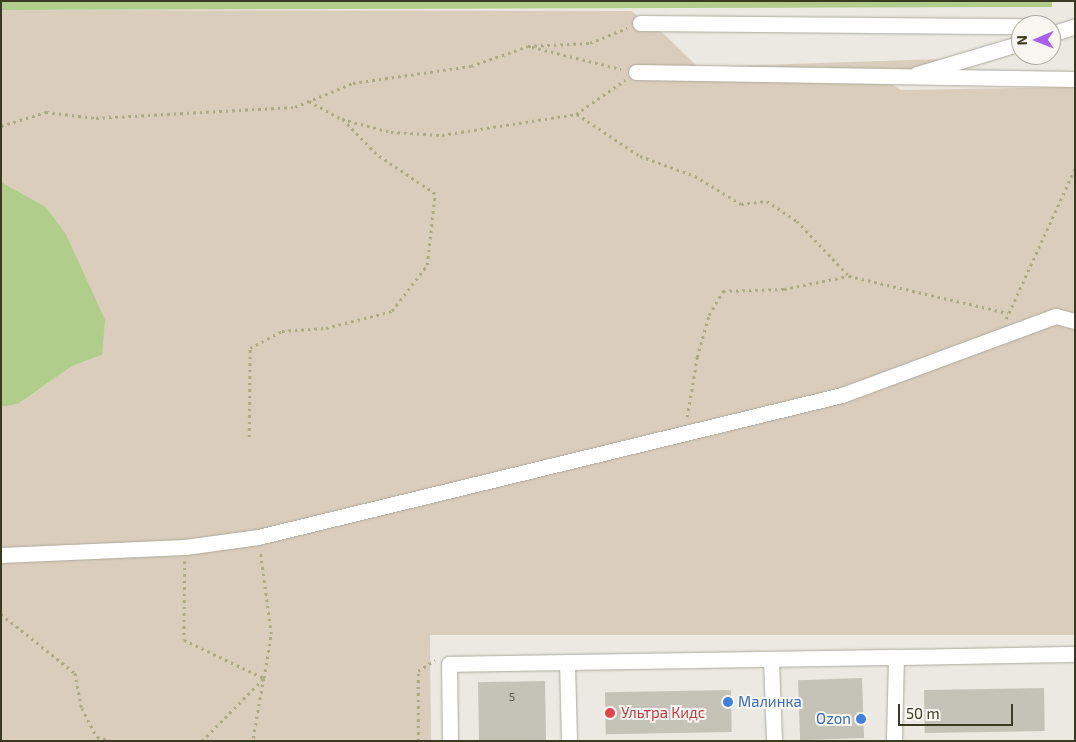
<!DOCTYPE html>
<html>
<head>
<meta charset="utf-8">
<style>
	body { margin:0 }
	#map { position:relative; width:1076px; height:742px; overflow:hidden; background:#ebe9e1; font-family:"Exo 2",sans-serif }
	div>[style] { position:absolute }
	.green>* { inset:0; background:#dbcdbb }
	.water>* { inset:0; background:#b0cd8c }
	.building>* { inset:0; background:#c5c3b7; transform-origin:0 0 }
	.path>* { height:2.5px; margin-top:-1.25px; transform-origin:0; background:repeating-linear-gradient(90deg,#acac84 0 2.5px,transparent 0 6.5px) }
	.roads { filter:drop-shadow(0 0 1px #abaa9d) drop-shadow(0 0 1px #abaa9d) }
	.minor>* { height:15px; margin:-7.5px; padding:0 7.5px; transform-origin:7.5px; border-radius:7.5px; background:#fff }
	.dots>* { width:14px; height:14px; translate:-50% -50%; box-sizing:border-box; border:2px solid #f8f6f1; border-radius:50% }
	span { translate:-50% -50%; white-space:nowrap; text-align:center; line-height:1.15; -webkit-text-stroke:4px #f8f6f1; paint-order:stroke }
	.number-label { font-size:12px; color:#5d5c48 }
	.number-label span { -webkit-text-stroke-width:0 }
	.shop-label { font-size:15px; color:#366cbe }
	.left { translate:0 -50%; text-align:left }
	.right { translate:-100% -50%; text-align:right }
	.health-label { font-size:15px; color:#be3a42 }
	.frame { position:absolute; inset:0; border:2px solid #3a3a23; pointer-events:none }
	.north { position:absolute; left:1011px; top:15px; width:50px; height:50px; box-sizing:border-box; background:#f8f6f1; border:1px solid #acab9f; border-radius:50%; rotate:269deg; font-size:14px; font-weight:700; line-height:20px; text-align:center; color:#3a3a23 }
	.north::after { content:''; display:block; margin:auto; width:18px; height:22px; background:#aa61e9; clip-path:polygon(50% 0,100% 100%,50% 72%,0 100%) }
	.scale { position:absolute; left:898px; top:704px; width:115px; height:22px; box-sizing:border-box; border:2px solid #3a3a23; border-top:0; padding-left:6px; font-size:15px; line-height:18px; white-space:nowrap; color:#3a3a23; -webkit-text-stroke:4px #f8f6f1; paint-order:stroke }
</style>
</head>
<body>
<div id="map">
	<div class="green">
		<div style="clip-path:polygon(1px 10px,631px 11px,665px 35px,698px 67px,940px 59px,886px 81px,901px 90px,1075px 87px,1075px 635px,430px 635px,431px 741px,1px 741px,1px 407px,18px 404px,72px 366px,102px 355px,83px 274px,66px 234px,46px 207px,1px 182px)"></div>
	</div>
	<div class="water">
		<div style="clip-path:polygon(1px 1px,1052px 1px,1052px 7px,1px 10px)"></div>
		<div style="clip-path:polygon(1px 182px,46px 207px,66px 234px,105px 320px,102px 355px,72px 366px,18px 404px,1px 407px)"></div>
	</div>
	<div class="building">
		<div style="left:862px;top:678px;width:60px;height:64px;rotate:88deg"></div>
		<div style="left:545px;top:681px;width:60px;height:67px;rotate:89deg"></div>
		<div style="left:1044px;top:688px;width:43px;height:120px;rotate:89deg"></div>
		<div style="left:731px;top:690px;width:42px;height:126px;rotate:89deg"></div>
	</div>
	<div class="path">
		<div style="left:532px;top:47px;width:92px;rotate:13.9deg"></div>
		<div style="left:309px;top:101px;width:38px;rotate:29deg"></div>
		<div style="left:342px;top:119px;width:51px;rotate:14.9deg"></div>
		<div style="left:391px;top:132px;width:51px;rotate:3.4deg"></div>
		<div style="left:442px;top:135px;width:136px;rotate:-8.9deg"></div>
		<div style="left:576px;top:114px;width:60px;rotate:-34.8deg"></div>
		<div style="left:577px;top:114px;width:76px;rotate:33.7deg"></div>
		<div style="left:640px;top:156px;width:59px;rotate:20deg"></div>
		<div style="left:695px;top:176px;width:54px;rotate:31.3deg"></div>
		<div style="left:741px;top:204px;width:26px;rotate:-7deg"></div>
		<div style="left:767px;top:201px;width:36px;rotate:34deg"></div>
		<div style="left:797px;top:221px;width:76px;rotate:46.6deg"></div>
		<div style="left:1px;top:126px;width:47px;rotate:-17.3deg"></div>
		<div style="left:46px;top:112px;width:50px;rotate:6.8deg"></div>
		<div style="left:96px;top:118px;width:199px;rotate:-3.2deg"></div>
		<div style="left:295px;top:107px;width:63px;rotate:-22.5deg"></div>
		<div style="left:353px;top:83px;width:119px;rotate:-8.2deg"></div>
		<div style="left:471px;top:66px;width:60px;rotate:-19.3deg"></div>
		<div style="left:528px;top:46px;width:62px;rotate:-2.8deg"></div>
		<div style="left:590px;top:43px;width:40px;rotate:-22deg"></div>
		<div style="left:1006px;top:319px;width:166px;rotate:-65.4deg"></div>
		<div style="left:687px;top:417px;width:61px;rotate:-80.5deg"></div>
		<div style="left:697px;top:357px;width:44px;rotate:-74.1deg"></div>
		<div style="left:709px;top:315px;width:28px;rotate:-60deg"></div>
		<div style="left:723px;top:291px;width:61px;rotate:-1.9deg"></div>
		<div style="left:784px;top:289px;width:66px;rotate:-11.3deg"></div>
		<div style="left:849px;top:276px;width:163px;rotate:13.1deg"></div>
		<div style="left:249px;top:437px;width:89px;rotate:-89.4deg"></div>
		<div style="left:250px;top:348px;width:36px;rotate:-28deg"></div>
		<div style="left:282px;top:331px;width:44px;rotate:-3.9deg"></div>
		<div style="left:326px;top:328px;width:68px;rotate:-14.4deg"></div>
		<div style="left:392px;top:311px;width:58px;rotate:-52.7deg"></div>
		<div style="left:427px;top:265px;width:71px;rotate:-83.6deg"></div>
		<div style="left:435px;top:194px;width:71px;rotate:-145.9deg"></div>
		<div style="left:376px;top:154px;width:49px;rotate:-134.2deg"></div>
		<div style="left:185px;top:561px;width:79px;rotate:90.7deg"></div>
		<div style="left:184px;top:640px;width:89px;rotate:25.4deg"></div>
		<div style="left:264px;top:678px;width:64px;rotate:99.9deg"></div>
		<div style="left:1px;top:614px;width:95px;rotate:38.6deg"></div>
		<div style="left:75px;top:673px;width:36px;rotate:79deg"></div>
		<div style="left:82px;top:708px;width:33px;rotate:63deg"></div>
		<div style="left:97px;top:737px;width:15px;rotate:16deg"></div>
		<div style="left:202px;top:741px;width:88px;rotate:-45.5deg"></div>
		<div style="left:264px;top:678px;width:45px;rotate:-81deg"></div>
		<div style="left:271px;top:634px;width:84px;rotate:-97.5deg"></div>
		<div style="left:418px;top:741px;width:70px;rotate:-90deg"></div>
		<div style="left:418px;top:671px;width:20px;rotate:-33deg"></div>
	</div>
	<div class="roads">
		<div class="minor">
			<div style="left:640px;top:23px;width:381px;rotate:0.5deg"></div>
			<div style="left:1051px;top:34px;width:25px;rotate:-18deg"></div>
			<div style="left:636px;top:72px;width:439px;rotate:0.9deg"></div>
			<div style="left:917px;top:74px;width:109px;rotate:-16.6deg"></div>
			<div style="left:1px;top:555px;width:184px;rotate:-2.5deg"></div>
			<div style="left:185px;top:547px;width:74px;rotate:-7.8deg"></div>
			<div style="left:258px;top:537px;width:601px;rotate:-13.67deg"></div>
			<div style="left:842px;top:395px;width:228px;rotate:-20.3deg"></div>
			<div style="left:1056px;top:316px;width:20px;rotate:15deg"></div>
			<div style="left:896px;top:657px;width:179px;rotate:-1deg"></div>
			<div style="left:771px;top:659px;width:82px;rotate:87.9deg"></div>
			<div style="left:567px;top:663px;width:78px;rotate:88.5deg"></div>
			<div style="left:450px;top:741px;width:77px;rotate:-90.7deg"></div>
			<div style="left:449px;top:664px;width:447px;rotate:-0.9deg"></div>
			<div style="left:896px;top:657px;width:84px;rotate:91.4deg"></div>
		</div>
	</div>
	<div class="dots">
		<div style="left:728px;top:702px;background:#3f7fe0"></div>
		<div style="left:610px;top:713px;background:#e0444e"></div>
		<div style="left:861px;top:719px;background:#3f7fe0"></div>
	</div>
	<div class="number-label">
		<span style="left:512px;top:697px">5</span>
	</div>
	<div class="shop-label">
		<span class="left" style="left:738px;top:702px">Малинка</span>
		<span class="right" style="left:851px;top:719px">Ozon</span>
	</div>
	<div class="health-label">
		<span class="left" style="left:621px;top:713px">Ультра Кидс</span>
	</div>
	<div class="frame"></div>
	<div class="north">N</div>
	<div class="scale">50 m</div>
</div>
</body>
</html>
